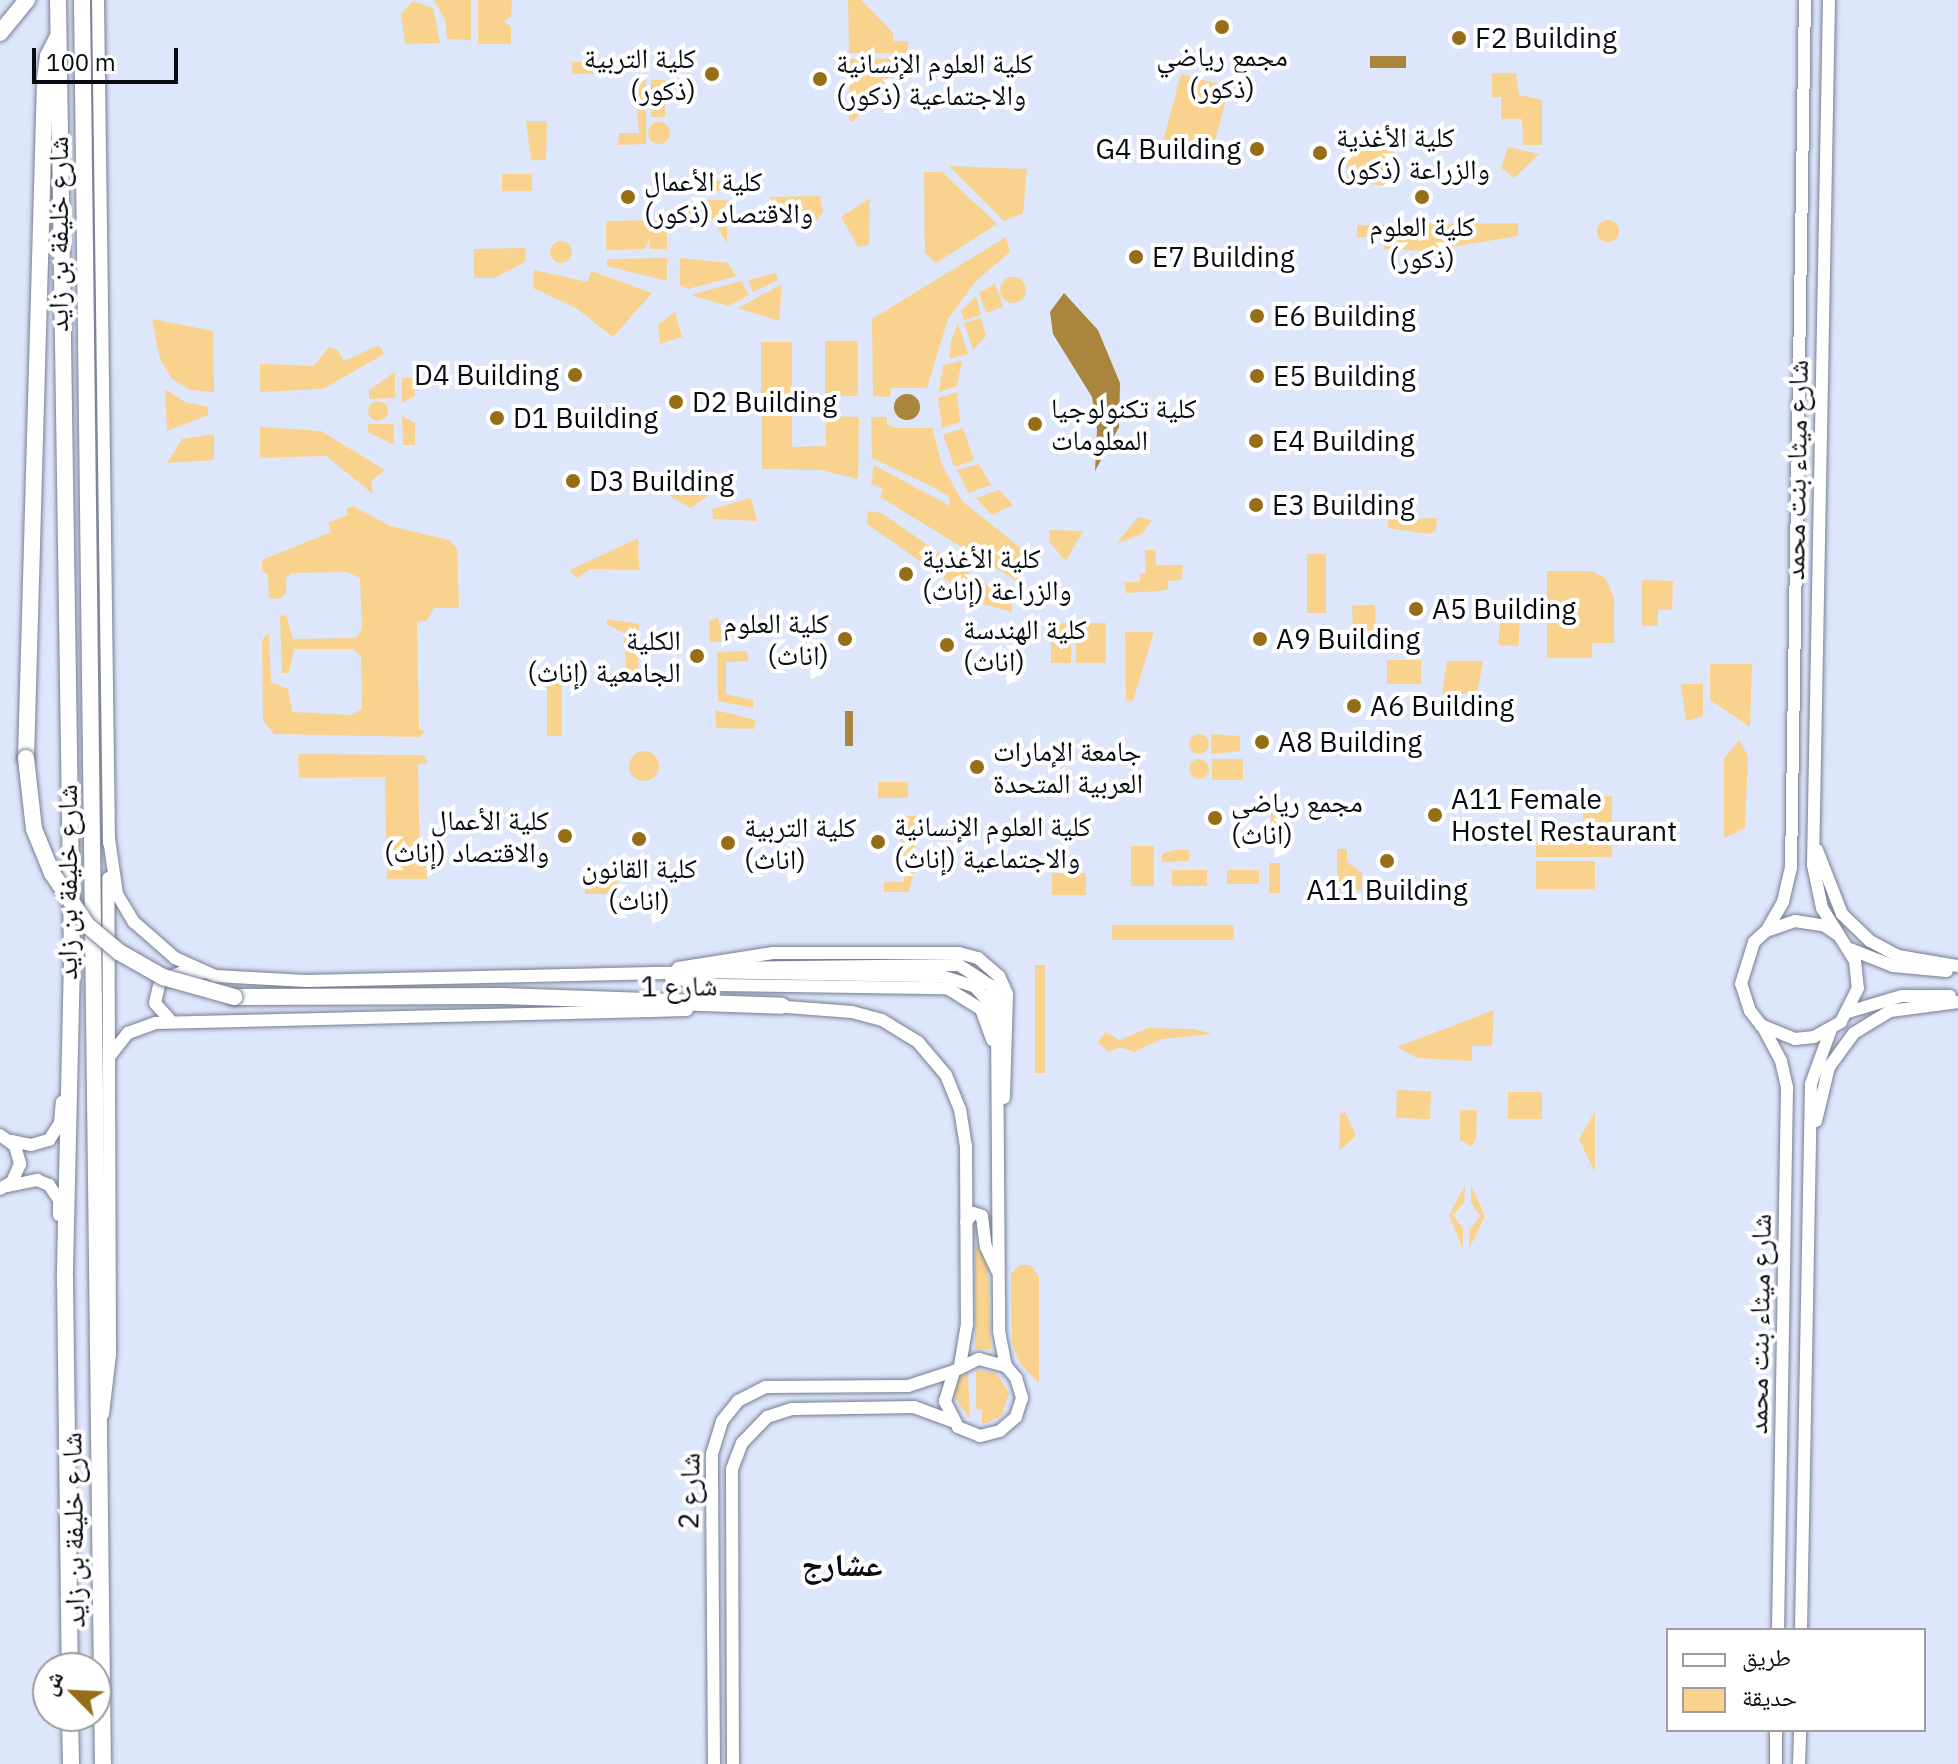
<!DOCTYPE html>
<html>
<head>
<meta charset="utf-8">
<style>
	body { margin:0 }
	#map { position:relative; width:1958px; height:1764px; overflow:hidden; background:#dde6fb; font-family:"IBM Plex Sans","Noto Naskh Arabic",sans-serif }
	div>[style] { position:absolute }
	.green>* { inset:0; background:#f9d38d; transform-origin:0 0 }
	.round { border-radius:50% }
	.water>* { inset:0; background:#a9853d; transform-origin:0 0 }
	.roads { filter:drop-shadow(0 0 2px #767e91) drop-shadow(0 0 2px #767e91) }
	.secondary>* { height:12px; margin:-6px; padding:0 6px; transform-origin:6px; border-radius:6px; background:#fff }
	.highway>* { height:16px; margin:-8px; padding:0 8px; transform-origin:8px; border-radius:8px; background:#fff }
	.bridges { filter:drop-shadow(0 0 2px #767e91) drop-shadow(0 0 2px #767e91) }
	.highway-bridge>* { height:16px; margin:-8px; padding:0 8px; transform-origin:8px; border-radius:8px; background:#fff }
	.dots>* { width:22px; height:22px; translate:-50% -50%; box-sizing:border-box; border:4px solid #fff; border-radius:50% }
	span { translate:-50% -50%; white-space:nowrap; text-align:center; line-height:1.15; -webkit-text-stroke:8px #fff; paint-order:stroke }
	.poi-label { font-size:28px; color:#090b12 }
	.left { translate:0 -50%; text-align:left }
	.right { translate:-100% -50%; text-align:right }
	.street-label { font-size:28px; color:#090b12 }
	.quarter-label { font-size:32px; color:#090b12; font-weight:700 }
	.legend { position:absolute; left:1666px; top:1628px; width:260px; height:104px; box-sizing:border-box; background:#fff; border:2px solid #9d9da0; margin:0; padding:10px 14px; list-style:none; font-size:24px; color:#090b12 }
	.legend li { display:flex; align-items:center; gap:16px; height:40px }
	.legend b { width:40px; border:2px solid #9d9da0 }
	.north { position:absolute; left:32px; top:1652px; width:80px; height:80px; box-sizing:border-box; background:#fff; border:2px solid #9d9da0; border-radius:50%; rotate:294deg; font-size:22px; font-weight:700; line-height:32px; text-align:center; color:#090b12 }
	.north::after { content:''; display:block; margin:auto; width:28px; height:36px; background:#956e17; clip-path:polygon(50% 0,100% 100%,50% 72%,0 100%) }
	.scale { position:absolute; left:32px; top:48px; width:146px; height:36px; box-sizing:border-box; border:4px solid #090b12; border-top:0; padding-left:10px; font-size:24px; line-height:28px; white-space:nowrap; color:#090b12; -webkit-text-stroke:6px #fff; paint-order:stroke }
</style>
</head>
<body>
<div id="map">
	<div class="green">
		<div style="clip-path:polygon(471px 0,471px 40px,447px 39px,445px 20px,434px 0)"></div>
		<div style="clip-path:polygon(478px 0,512px 0,511px 16px,504px 21px,511px 27px,511px 44px,478px 44px)"></div>
		<div style="clip-path:polygon(848px 0,861px 0,893px 33px,893px 41px,908px 41px,908px 53px,849px 53px)"></div>
		<div style="clip-path:polygon(413px 1px,433px 8px,440px 43px,405px 44px,401px 14px)"></div>
		<div style="clip-path:polygon(908px 58px,908px 72px,892px 73px,853px 122px,849px 120px,849px 59px)"></div>
		<div style="left:599px;top:62px;width:12px;height:27px;rotate:90deg"></div>
		<div style="clip-path:polygon(1492px 73px,1516px 73px,1519px 95px,1542px 100px,1542px 145px,1523px 145px,1522px 119px,1501px 119px,1501px 97px,1492px 97px)"></div>
		<div style="left:1181px;top:74px;width:50px;height:80px;rotate:15deg"></div>
		<div style="clip-path:polygon(635px 80px,646px 80px,646px 144px,618px 145px,619px 133px,639px 133px)"></div>
		<div style="left:651px;top:80px;width:14px;height:37px"></div>
		<div style="clip-path:polygon(526px 121px,547px 121px,546px 160px,531px 160px)"></div>
		<div class="round" style="left:648px;top:122px;width:22px;height:22px"></div>
		<div style="clip-path:polygon(1347px 144px,1393px 151px,1390px 182px,1386px 186px,1347px 181px)"></div>
		<div style="clip-path:polygon(1508px 147px,1539px 154px,1514px 178px,1501px 168px)"></div>
		<div style="clip-path:polygon(949px 166px,1027px 169px,1023px 213px,1004px 221px)"></div>
		<div style="clip-path:polygon(924px 172px,942px 172px,997px 224px,936px 263px,925px 253px)"></div>
		<div style="left:502px;top:174px;width:30px;height:17px"></div>
		<div style="left:696px;top:180px;width:26px;height:10px;rotate:2deg"></div>
		<div style="clip-path:polygon(820px 196px,823px 212px,816px 221px,770px 220px,770px 197px)"></div>
		<div style="clip-path:polygon(870px 198px,869px 245px,858px 247px,841px 217px)"></div>
		<div style="clip-path:polygon(703px 200px,727px 200px,727px 243px,703px 204px)"></div>
		<div class="round" style="left:677px;top:207px;width:18px;height:18px"></div>
		<div style="clip-path:polygon(667px 220px,667px 249px,650px 249px,650px 238px,645px 249px,606px 250px,606px 221px)"></div>
		<div class="round" style="left:1597px;top:220px;width:22px;height:22px"></div>
		<div style="clip-path:polygon(1518px 223px,1518px 236px,1428px 251px,1384px 249px,1384px 233px,1357px 238px,1357px 225px)"></div>
		<div style="clip-path:polygon(1006px 237px,1010px 252px,975px 282px,948px 319px,927px 388px,891px 388px,890px 397px,873px 396px,872px 319px)"></div>
		<div class="round" style="left:550px;top:241px;width:22px;height:22px"></div>
		<div style="clip-path:polygon(526px 248px,525px 262px,494px 278px,474px 278px,474px 249px)"></div>
		<div style="clip-path:polygon(667px 258px,667px 281px,607px 266px,607px 259px)"></div>
		<div style="clip-path:polygon(680px 258px,728px 263px,736px 276px,688px 289px,680px 285px)"></div>
		<div style="clip-path:polygon(534px 270px,588px 282px,591px 271px,652px 293px,613px 337px,576px 308px,533px 288px)"></div>
		<div style="clip-path:polygon(776px 273px,778px 280px,753px 292px,748px 280px)"></div>
		<div class="round" style="left:1000px;top:277px;width:26px;height:26px"></div>
		<div style="clip-path:polygon(741px 281px,749px 295px,728px 306px,691px 295px)"></div>
		<div style="clip-path:polygon(995px 283px,1003px 307px,986px 313px,979px 293px)"></div>
		<div style="clip-path:polygon(782px 284px,779px 321px,738px 308px)"></div>
		<div style="clip-path:polygon(976px 296px,981px 315px,964px 320px,961px 311px)"></div>
		<div style="clip-path:polygon(675px 312px,682px 337px,660px 344px,658px 325px)"></div>
		<div style="clip-path:polygon(981px 318px,986px 336px,973px 350px,964px 323px)"></div>
		<div style="clip-path:polygon(152px 319px,213px 331px,214px 392px,190px 390px,171px 378px,160px 359px)"></div>
		<div style="clip-path:polygon(958px 323px,968px 354px,949px 359px,951px 341px)"></div>
		<div style="left:825px;top:341px;width:33px;height:55px"></div>
		<div style="left:761px;top:342px;width:31px;height:54px"></div>
		<div style="clip-path:polygon(379px 345px,384px 354px,323px 389px,260px 392px,260px 364px,314px 366px,329px 347px,338px 350px,344px 361px)"></div>
		<div style="clip-path:polygon(962px 361px,957px 386px,939px 392px,943px 365px)"></div>
		<div style="clip-path:polygon(395px 372px,395px 398px,369px 399px,369px 390px)"></div>
		<div style="clip-path:polygon(402px 378px,415px 378px,415px 396px,402px 403px)"></div>
		<div style="clip-path:polygon(165px 389px,185px 402px,208px 407px,208px 415px,167px 431px)"></div>
		<div style="clip-path:polygon(957px 392px,960px 422px,942px 428px,938px 398px)"></div>
		<div class="round" style="left:368px;top:401px;width:20px;height:20px"></div>
		<div style="clip-path:polygon(792px 415px,792px 447px,826px 446px,826px 416px,859px 417px,858px 479px,821px 470px,762px 469px,762px 416px)"></div>
		<div style="clip-path:polygon(402px 416px,415px 423px,415px 445px,403px 445px)"></div>
		<div style="clip-path:polygon(871px 417px,887px 417px,887px 424px,896px 428px,932px 428px,942px 465px,963px 502px,1022px 549px,1020px 583px,880px 497px,883px 489px,871px 484px,874px 465px,950px 506px,949px 497px,935px 488px,872px 458px)"></div>
		<div style="clip-path:polygon(368px 424px,394px 424px,394px 445px,368px 432px)"></div>
		<div style="clip-path:polygon(260px 427px,321px 431px,385px 470px,371px 481px,373px 494px,326px 456px,260px 458px)"></div>
		<div style="left:963px;top:428px;width:34px;height:21px;rotate:71deg"></div>
		<div style="clip-path:polygon(214px 434px,214px 460px,167px 463px,182px 439px)"></div>
		<div style="clip-path:polygon(979px 464px,991px 485px,968px 493px,957px 470px)"></div>
		<div style="clip-path:polygon(673px 476px,717px 490px,690px 508px,662px 491px,661px 482px)"></div>
		<div style="clip-path:polygon(999px 490px,1013px 505px,992px 515px,976px 498px)"></div>
		<div style="clip-path:polygon(751px 498px,757px 521px,713px 519px,712px 509px)"></div>
		<div style="clip-path:polygon(353px 506px,390px 526px,449px 540px,457px 549px,459px 608px,434px 608px,426px 621px,417px 622px,419px 729px,425px 732px,419px 737px,274px 734px,263px 720px,262px 640px,269px 633px,268px 609px,271px 682px,288px 689px,292px 712px,352px 715px,362px 709px,361px 657px,354px 649px,294px 649px,289px 673px,282px 673px,280px 616px,286px 615px,293px 639px,356px 638px,362px 629px,360px 578px,347px 572px,292px 573px,286px 578px,286px 594px,279px 599px,269px 598px,268px 575px,262px 571px,262px 560px,331px 532px,328px 523px,348px 515px,346px 509px)"></div>
		<div style="clip-path:polygon(868px 511px,881px 513px,982px 582px,1011px 595px,1012px 612px,980px 603px,867px 524px)"></div>
		<div style="clip-path:polygon(1138px 517px,1152px 520px,1142px 534px,1116px 544px)"></div>
		<div style="clip-path:polygon(1437px 518px,1436px 531px,1428px 534px,1388px 528px,1388px 520px)"></div>
		<div style="clip-path:polygon(1049px 530px,1083px 531px,1066px 561px,1050px 543px)"></div>
		<div style="clip-path:polygon(638px 538px,639px 570px,590px 569px,577px 578px,570px 570px)"></div>
		<div style="clip-path:polygon(1145px 550px,1155px 550px,1156px 565px,1183px 565px,1182px 580px,1168px 581px,1168px 589px,1159px 591px,1126px 593px,1124px 582px,1140px 582px,1140px 574px,1146px 573px)"></div>
		<div style="left:1326px;top:554px;width:59px;height:19px;rotate:90deg"></div>
		<div style="clip-path:polygon(1547px 571px,1591px 571px,1605px 578px,1614px 597px,1614px 643px,1592px 643px,1592px 658px,1547px 658px)"></div>
		<div style="clip-path:polygon(1642px 580px,1673px 581px,1672px 610px,1658px 610px,1658px 626px,1642px 626px)"></div>
		<div style="left:1375px;top:605px;width:35px;height:23px;rotate:88deg"></div>
		<div style="left:1500px;top:616px;width:20px;height:29px;rotate:3deg"></div>
		<div style="clip-path:polygon(718px 618px,724px 642px,710px 642px,709px 620px)"></div>
		<div style="clip-path:polygon(607px 619px,639px 624px,638px 683px,603px 685px,602px 674px,627px 673px,623px 632px,607px 625px)"></div>
		<div style="left:1051px;top:623px;width:20px;height:40px"></div>
		<div style="left:1076px;top:623px;width:30px;height:40px"></div>
		<div style="clip-path:polygon(1125px 632px,1154px 632px,1133px 701px,1126px 700px)"></div>
		<div style="clip-path:polygon(747px 651px,748px 661px,726px 662px,726px 694px,753px 700px,753px 708px,718px 701px,717px 652px)"></div>
		<div style="left:1421px;top:660px;width:24px;height:34px;rotate:90deg"></div>
		<div style="clip-path:polygon(1447px 661px,1483px 661px,1477px 693px,1442px 694px)"></div>
		<div style="clip-path:polygon(1710px 664px,1752px 664px,1750px 727px,1710px 700px)"></div>
		<div style="left:547px;top:679px;width:15px;height:57px"></div>
		<div style="clip-path:polygon(1681px 684px,1703px 684px,1703px 716px,1686px 721px)"></div>
		<div style="clip-path:polygon(715px 710px,756px 720px,754px 729px,716px 728px)"></div>
		<div style="clip-path:polygon(1211px 734px,1240px 736px,1240px 751px,1211px 754px)"></div>
		<div class="round" style="left:1189px;top:734px;width:20px;height:20px"></div>
		<div style="clip-path:polygon(1739px 740px,1748px 756px,1745px 828px,1724px 838px,1724px 759px)"></div>
		<div class="round" style="left:629px;top:751px;width:30px;height:30px"></div>
		<div style="clip-path:polygon(298px 754px,423px 755px,428px 763px,418px 764px,420px 864px,426px 864px,427px 879px,387px 879px,385px 777px,299px 778px)"></div>
		<div class="round" style="left:1189px;top:759px;width:20px;height:20px"></div>
		<div style="left:1212px;top:759px;width:31px;height:21px"></div>
		<div style="left:878px;top:782px;width:30px;height:16px"></div>
		<div style="left:1271px;top:796px;width:7px;height:41px"></div>
		<div style="clip-path:polygon(1612px 796px,1612px 857px,1536px 857px,1536px 842px,1583px 842px,1583px 797px)"></div>
		<div style="clip-path:polygon(904px 816px,915px 816px,915px 861px,898px 861px)"></div>
		<div style="left:1131px;top:846px;width:23px;height:40px"></div>
		<div style="clip-path:polygon(1337px 849px,1347px 849px,1347px 862px,1362px 873px,1362px 890px,1307px 891px,1307px 882px,1337px 881px)"></div>
		<div style="clip-path:polygon(1173px 850px,1189px 850px,1189px 861px,1162px 862px,1162px 854px)"></div>
		<div style="left:1595px;top:861px;width:28px;height:59px;rotate:90deg"></div>
		<div style="left:1269px;top:863px;width:11px;height:30px"></div>
		<div style="clip-path:polygon(904px 867px,915px 867px,909px 892px,884px 892px,884px 882px,904px 882px)"></div>
		<div style="left:1207px;top:870px;width:16px;height:35px;rotate:90deg"></div>
		<div style="left:1227px;top:870px;width:32px;height:14px"></div>
		<div style="left:1052px;top:873px;width:34px;height:22px"></div>
		<div style="left:585px;top:880px;width:32px;height:14px"></div>
		<div style="left:1112px;top:925px;width:122px;height:15px"></div>
		<div style="left:1035px;top:965px;width:10px;height:108px"></div>
		<div style="clip-path:polygon(1494px 1010px,1492px 1046px,1472px 1046px,1472px 1061px,1417px 1058px,1397px 1047px)"></div>
		<div style="clip-path:polygon(1148px 1028px,1194px 1029px,1212px 1034px,1162px 1039px,1134px 1052px,1120px 1047px,1109px 1052px,1098px 1043px,1105px 1032px,1120px 1040px)"></div>
		<div style="left:1397px;top:1090px;width:34px;height:28px;rotate:2deg"></div>
		<div style="left:1508px;top:1092px;width:34px;height:27px"></div>
		<div style="clip-path:polygon(1460px 1110px,1477px 1110px,1476px 1140px,1471px 1146px,1460px 1140px)"></div>
		<div style="clip-path:polygon(1345px 1112px,1356px 1136px,1339px 1151px,1340px 1114px)"></div>
		<div style="clip-path:polygon(1595px 1112px,1595px 1172px,1579px 1139px)"></div>
		<div style="clip-path:polygon(1465px 1185px,1464px 1203px,1453px 1215px,1463px 1229px,1463px 1249px,1449px 1215px)"></div>
		<div style="clip-path:polygon(1471px 1185px,1485px 1216px,1469px 1249px,1470px 1229px,1480px 1216px,1471px 1203px)"></div>
		<div style="clip-path:polygon(975px 1247px,981px 1247px,988px 1271px,991px 1349px,975px 1349px)"></div>
		<div style="clip-path:polygon(1019px 1265px,1030px 1265px,1039px 1276px,1039px 1383px,1021px 1365px,1012px 1343px,1011px 1274px)"></div>
		<div style="clip-path:polygon(976px 1370px,996px 1373px,1009px 1393px,1002px 1415px,987px 1423px,982px 1423px,982px 1410px,976px 1409px)"></div>
		<div style="clip-path:polygon(968px 1371px,970px 1419px,954px 1396px,959px 1379px)"></div>
	</div>
	<div class="water">
		<div style="left:1370px;top:56px;width:36px;height:12px"></div>
		<div style="clip-path:polygon(1064px 293px,1098px 330px,1120px 383px,1119px 427px,1095px 471px,1097px 430px,1092px 397px,1053px 334px,1050px 312px)"></div>
		<div class="round" style="left:894px;top:394px;width:26px;height:26px"></div>
		<div style="left:845px;top:711px;width:8px;height:35px"></div>
	</div>
	<div class="roads">
		<div class="secondary">
			<div style="left:98px;top:0;width:843px;rotate:89.25deg"></div>
			<div style="left:1829px;top:0;width:865px;rotate:91.06deg"></div>
			<div style="left:1813px;top:865px;width:44px;rotate:78.2deg"></div>
			<div style="left:1822px;top:908px;width:62px;rotate:58.1deg"></div>
			<div style="left:1855px;top:961px;width:27px;rotate:84deg"></div>
			<div style="left:1858px;top:988px;width:38px;rotate:117deg"></div>
			<div style="left:1841px;top:1022px;width:31px;rotate:151deg"></div>
			<div style="left:1814px;top:1037px;width:19px;rotate:174deg"></div>
			<div style="left:1795px;top:1039px;width:37px;rotate:-158deg"></div>
			<div style="left:1761px;top:1025px;width:18px;rotate:-128deg"></div>
			<div style="left:1750px;top:1011px;width:28px;rotate:-108deg"></div>
			<div style="left:1741px;top:984px;width:44px;rotate:-72.8deg"></div>
			<div style="left:1754px;top:942px;width:16px;rotate:-43deg"></div>
			<div style="left:1766px;top:931px;width:31px;rotate:-19deg"></div>
			<div style="left:1795px;top:921px;width:30px;rotate:9deg"></div>
			<div style="left:1825px;top:926px;width:16px;rotate:35deg"></div>
			<div style="left:109px;top:839px;width:56px;rotate:81.7deg"></div>
			<div style="left:117px;top:894px;width:33px;rotate:59deg"></div>
			<div style="left:134px;top:922px;width:55px;rotate:41.3deg"></div>
			<div style="left:175px;top:958px;width:44px;rotate:24.2deg"></div>
			<div style="left:215px;top:976px;width:91px;rotate:3.1deg"></div>
			<div style="left:306px;top:981px;width:394px;rotate:-1.3deg"></div>
			<div style="left:700px;top:972px;width:241px;rotate:1deg"></div>
			<div style="left:941px;top:976px;width:34px;rotate:17deg"></div>
			<div style="left:974px;top:986px;width:23px;rotate:47deg"></div>
			<div style="left:990px;top:1003px;width:21px;rotate:71deg"></div>
			<div style="left:997px;top:1023px;width:308px;rotate:89.6deg"></div>
			<div style="left:999px;top:1331px;width:36px;rotate:79deg"></div>
			<div style="left:1006px;top:1366px;width:16px;rotate:50deg"></div>
			<div style="left:1016px;top:1378px;width:21px;rotate:73deg"></div>
			<div style="left:1022px;top:1398px;width:20px;rotate:108deg"></div>
			<div style="left:1016px;top:1417px;width:21px;rotate:139deg"></div>
			<div style="left:1000px;top:1431px;width:21px;rotate:166deg"></div>
			<div style="left:980px;top:1436px;width:24px;rotate:-158deg"></div>
			<div style="left:958px;top:1427px;width:29px;rotate:-117deg"></div>
			<div style="left:945px;top:1401px;width:31px;rotate:-73deg"></div>
			<div style="left:954px;top:1371px;width:28px;rotate:-26deg"></div>
			<div style="left:979px;top:1359px;width:28px;rotate:15deg"></div>
			<div style="left:1817px;top:850px;width:69px;rotate:68.7deg"></div>
			<div style="left:1842px;top:914px;width:39px;rotate:44deg"></div>
			<div style="left:1870px;top:941px;width:32px;rotate:28deg"></div>
			<div style="left:1898px;top:956px;width:61px;rotate:9.5deg"></div>
			<div style="left:1768px;top:928px;width:30px;rotate:-60deg"></div>
			<div style="left:1783px;top:902px;width:35px;rotate:-77deg"></div>
			<div style="left:1791px;top:868px;width:868px;rotate:-89.08deg"></div>
			<div style="left:1850px;top:949px;width:46px;rotate:21.6deg"></div>
			<div style="left:1893px;top:966px;width:54px;rotate:5.3deg"></div>
			<div style="left:678px;top:968px;width:96px;rotate:-9deg"></div>
			<div style="left:773px;top:953px;width:186px"></div>
			<div style="left:959px;top:953px;width:20px;rotate:15deg"></div>
			<div style="left:978px;top:958px;width:28px;rotate:41deg"></div>
			<div style="left:999px;top:976px;width:20px;rotate:66deg"></div>
			<div style="left:1007px;top:994px;width:104px;rotate:91.7deg"></div>
			<div style="left:717px;top:968px;width:242px;rotate:-0.7deg"></div>
			<div style="left:959px;top:965px;width:38px;rotate:33deg"></div>
			<div style="left:991px;top:986px;width:32px;rotate:68deg"></div>
			<div style="left:671px;top:978px;width:49px;rotate:8.3deg"></div>
			<div style="left:719px;top:985px;width:228px;rotate:0.8deg"></div>
			<div style="left:947px;top:988px;width:40px;rotate:32deg"></div>
			<div style="left:981px;top:1009px;width:33px;rotate:70deg"></div>
			<div style="left:774px;top:1006px;width:78px;rotate:4.4deg"></div>
			<div style="left:852px;top:1012px;width:31px;rotate:15deg"></div>
			<div style="left:882px;top:1020px;width:42px;rotate:31.4deg"></div>
			<div style="left:918px;top:1042px;width:43px;rotate:49.7deg"></div>
			<div style="left:946px;top:1075px;width:37px;rotate:68deg"></div>
			<div style="left:960px;top:1109px;width:37px;rotate:81deg"></div>
			<div style="left:966px;top:1146px;width:178px;rotate:89.7deg"></div>
			<div style="left:967px;top:1324px;width:43px;rotate:99.5deg"></div>
			<div style="left:1848px;top:1012px;width:56px;rotate:-16.5deg"></div>
			<div style="left:1902px;top:996px;width:48px"></div>
			<div style="left:172px;top:1022px;width:25px;rotate:-132deg"></div>
			<div style="left:155px;top:1003px;width:23px;rotate:-77deg"></div>
			<div style="left:160px;top:981px;width:24px;rotate:-22deg"></div>
			<div style="left:182px;top:972px;width:19px;rotate:3deg"></div>
			<div style="left:1763px;top:1027px;width:38px;rotate:62deg"></div>
			<div style="left:1781px;top:1061px;width:28px;rotate:77deg"></div>
			<div style="left:1787px;top:1088px;width:542px;rotate:90.95deg"></div>
			<div style="left:109px;top:1057px;width:31px;rotate:-52deg"></div>
			<div style="left:128px;top:1033px;width:30px;rotate:-20deg"></div>
			<div style="left:156px;top:1023px;width:531px;rotate:-1.4deg"></div>
			<div style="left:1816px;top:1121px;width:56px;rotate:-76.5deg"></div>
			<div style="left:1829px;top:1067px;width:42px;rotate:-53.7deg"></div>
			<div style="left:1854px;top:1033px;width:42px;rotate:-31.4deg"></div>
			<div style="left:1890px;top:1011px;width:69px;rotate:-7.5deg"></div>
			<div style="left:0;top:1135px;width:19px;rotate:36deg"></div>
			<div style="left:15px;top:1146px;width:19px;rotate:74deg"></div>
			<div style="left:20px;top:1164px;width:20px;rotate:114deg"></div>
			<div style="left:12px;top:1182px;width:14px;rotate:150deg"></div>
			<div style="left:11px;top:1141px;width:20px;rotate:11deg"></div>
			<div style="left:31px;top:1145px;width:19px;rotate:-16deg"></div>
			<div style="left:49px;top:1140px;width:20px;rotate:-57deg"></div>
			<div style="left:60px;top:1123px;width:21px;rotate:-85deg"></div>
			<div style="left:8px;top:1186px;width:30px;rotate:-12deg"></div>
			<div style="left:37px;top:1180px;width:13px;rotate:23deg"></div>
			<div style="left:49px;top:1185px;width:18px;rotate:56deg"></div>
			<div style="left:59px;top:1200px;width:15px;rotate:90deg"></div>
			<div style="left:966px;top:1222px;width:11px;rotate:-52deg"></div>
			<div style="left:973px;top:1213px;width:9px;rotate:18deg"></div>
			<div style="left:982px;top:1216px;width:31px;rotate:83deg"></div>
			<div style="left:986px;top:1247px;width:26px;rotate:65deg"></div>
			<div style="left:103px;top:1414px;width:60px;rotate:-83.3deg"></div>
			<div style="left:110px;top:1354px;width:476px;rotate:-90.2deg"></div>
			<div style="left:1801px;top:1630px;width:546px;rotate:-88.95deg"></div>
			<div style="left:1811px;top:1084px;width:59px;rotate:-70deg"></div>
			<div style="left:714px;top:1764px;width:310px;rotate:-90.4deg"></div>
			<div style="left:712px;top:1454px;width:34px;rotate:-73deg"></div>
			<div style="left:722px;top:1421px;width:26px;rotate:-51deg"></div>
			<div style="left:738px;top:1401px;width:31px;rotate:-27deg"></div>
			<div style="left:766px;top:1387px;width:142px;rotate:-0.4deg"></div>
			<div style="left:908px;top:1386px;width:48px;rotate:-18.1deg"></div>
			<div style="left:733px;top:1764px;width:295px;rotate:-90.2deg"></div>
			<div style="left:732px;top:1469px;width:28px;rotate:-69deg"></div>
			<div style="left:742px;top:1443px;width:36px;rotate:-46deg"></div>
			<div style="left:767px;top:1417px;width:26px;rotate:-18deg"></div>
			<div style="left:792px;top:1409px;width:122px;rotate:-0.9deg"></div>
			<div style="left:914px;top:1407px;width:40px;rotate:20.2deg"></div>
			<div style="left:1776px;top:1764px;width:34px;rotate:-90deg"></div>
			<div style="left:1799px;top:1764px;width:34px;rotate:-88deg"></div>
		</div>
		<div class="highway">
			<div style="left:58px;top:0;width:960px;rotate:89.16deg"></div>
			<div style="left:72px;top:960px;width:318px;rotate:91.3deg"></div>
			<div style="left:65px;top:1278px;width:390px;rotate:89.3deg"></div>
			<div style="left:82px;top:0;width:1764px;rotate:89.32deg"></div>
			<div style="left:0;top:33px;width:43px;rotate:-50.7deg"></div>
			<div style="left:26px;top:758px;width:678px;rotate:-88.39deg"></div>
			<div style="left:45px;top:80px;width:24px;rotate:-83deg"></div>
			<div style="left:48px;top:56px;width:20px;rotate:-63deg"></div>
			<div style="left:234px;top:997px;width:268px;rotate:-0.2deg"></div>
			<div style="left:502px;top:996px;width:280px;rotate:2deg"></div>
			<div style="left:70px;top:1716px;width:48px;rotate:88.8deg"></div>
		</div>
	</div>
	<div class="bridges">
		<div class="highway-bridge">
			<div style="left:26px;top:758px;width:71px;rotate:83.6deg"></div>
			<div style="left:34px;top:829px;width:48px;rotate:67.8deg"></div>
			<div style="left:52px;top:873px;width:63px;rotate:56.1deg"></div>
			<div style="left:87px;top:925px;width:42px;rotate:40.2deg"></div>
			<div style="left:119px;top:952px;width:51px;rotate:29.6deg"></div>
			<div style="left:163px;top:977px;width:74px;rotate:15.7deg"></div>
		</div>
	</div>
	<div class="dots">
		<div style="left:1222px;top:27px;background:#956e17"></div>
		<div style="left:1459px;top:38px;background:#956e17"></div>
		<div style="left:712px;top:74px;background:#956e17"></div>
		<div style="left:820px;top:79px;background:#956e17"></div>
		<div style="left:1257px;top:149px;background:#956e17"></div>
		<div style="left:1320px;top:153px;background:#956e17"></div>
		<div style="left:628px;top:197px;background:#956e17"></div>
		<div style="left:1422px;top:197px;background:#956e17"></div>
		<div style="left:1136px;top:257px;background:#956e17"></div>
		<div style="left:1257px;top:316px;background:#956e17"></div>
		<div style="left:575px;top:375px;background:#956e17"></div>
		<div style="left:1257px;top:376px;background:#956e17"></div>
		<div style="left:676px;top:402px;background:#956e17"></div>
		<div style="left:497px;top:418px;background:#956e17"></div>
		<div style="left:1035px;top:424px;background:#956e17"></div>
		<div style="left:1256px;top:441px;background:#956e17"></div>
		<div style="left:573px;top:481px;background:#956e17"></div>
		<div style="left:1256px;top:505px;background:#956e17"></div>
		<div style="left:906px;top:574px;background:#956e17"></div>
		<div style="left:1416px;top:609px;background:#956e17"></div>
		<div style="left:845px;top:639px;background:#956e17"></div>
		<div style="left:1260px;top:639px;background:#956e17"></div>
		<div style="left:947px;top:645px;background:#956e17"></div>
		<div style="left:697px;top:656px;background:#956e17"></div>
		<div style="left:1354px;top:706px;background:#956e17"></div>
		<div style="left:1262px;top:742px;background:#956e17"></div>
		<div style="left:977px;top:767px;background:#956e17"></div>
		<div style="left:1435px;top:815px;background:#956e17"></div>
		<div style="left:1215px;top:818px;background:#956e17"></div>
		<div style="left:565px;top:836px;background:#956e17"></div>
		<div style="left:639px;top:839px;background:#956e17"></div>
		<div style="left:878px;top:842px;background:#956e17"></div>
		<div style="left:728px;top:843px;background:#956e17"></div>
		<div style="left:1387px;top:861px;background:#956e17"></div>
	</div>
	<div class="poi-label">
		<span class="left" style="left:1475px;top:38px">F2 Building</span>
		<span style="left:1222px;top:72px">مجمع رياضي<br>(ذكور)</span>
		<span class="right" style="left:696px;top:74px">كلية التربية<br>(ذكور)</span>
		<span class="left" style="left:836px;top:79px">كلية العلوم الإنسانية<br>والاجتماعية (ذكور)</span>
		<span class="left" style="left:1336px;top:153px">كلية الأغذية<br>والزراعة (ذكور)</span>
		<span class="right" style="left:1241px;top:149px">G4 Building</span>
		<span class="left" style="left:644px;top:197px">كلية الأعمال<br>والاقتصاد (ذكور)</span>
		<span style="left:1422px;top:242px">كلية العلوم<br>(ذكور)</span>
		<span class="left" style="left:1152px;top:257px">E7 Building</span>
		<span class="left" style="left:1273px;top:316px">E6 Building</span>
		<span class="right" style="left:559px;top:375px">D4 Building</span>
		<span class="left" style="left:1273px;top:376px">E5 Building</span>
		<span class="left" style="left:692px;top:402px">D2 Building</span>
		<span class="left" style="left:1051px;top:424px">كلية تكنولوجيا<br>المعلومات</span>
		<span class="left" style="left:513px;top:418px">D1 Building</span>
		<span class="left" style="left:1272px;top:441px">E4 Building</span>
		<span class="left" style="left:589px;top:481px">D3 Building</span>
		<span class="left" style="left:1272px;top:505px">E3 Building</span>
		<span class="left" style="left:922px;top:574px">كلية الأغذية<br>والزراعة (إناث)</span>
		<span class="left" style="left:1432px;top:609px">A5 Building</span>
		<span class="right" style="left:829px;top:639px">كلية العلوم<br>(إناث)</span>
		<span class="left" style="left:963px;top:645px">كلية الهندسة<br>(إناث)</span>
		<span class="left" style="left:1276px;top:639px">A9 Building</span>
		<span class="right" style="left:681px;top:656px">الكلية<br>الجامعية (إناث)</span>
		<span class="left" style="left:1370px;top:706px">A6 Building</span>
		<span class="left" style="left:1278px;top:742px">A8 Building</span>
		<span class="left" style="left:993px;top:767px">جامعة الإمارات<br>العربية المتحدة</span>
		<span class="left" style="left:1451px;top:815px">A11 Female<br>Hostel Restaurant</span>
		<span class="left" style="left:1231px;top:818px">مجمع رياضي<br>(إناث)</span>
		<span class="right" style="left:549px;top:836px">كلية الأعمال<br>والاقتصاد (إناث)</span>
		<span class="left" style="left:894px;top:842px">كلية العلوم الإنسانية<br>والاجتماعية (إناث)</span>
		<span class="left" style="left:744px;top:843px">كلية التربية<br>(إناث)</span>
		<span style="left:639px;top:884px">كلية القانون<br>(إناث)</span>
		<span style="left:1387px;top:890px">A11 Building</span>
	</div>
	<div class="street-label">
		<span style="left:58px;top:234px;rotate:-90deg">شارع خليفة بن زايد</span>
		<span style="left:1796px;top:470px;rotate:-89deg">شارع ميثاء بنت محمد</span>
		<span style="left:67px;top:882px;rotate:-90deg">شارع خليفة بن زايد</span>
		<span style="left:679px;top:986px;rotate:-1deg">شارع 1</span>
		<span style="left:1759px;top:1324px;rotate:-89deg">شارع ميثاء بنت محمد</span>
		<span style="left:689px;top:1491px;rotate:-89deg">شارع 2</span>
		<span style="left:73px;top:1530px;rotate:-91deg">شارع خليفة بن زايد</span>
	</div>
	<div class="quarter-label">
		<span style="left:842px;top:1564px">عشارج</span>
	</div>
	<ul class="legend">
	<li><b style="height:10px;background:#fff"></b>طريق</li>
	<li><b style="height:22px;background:#f9d38d"></b>حديقة</li>
	</ul>
	<div class="north">ش</div>
	<div class="scale">100 m</div>
</div>
</body>
</html>
